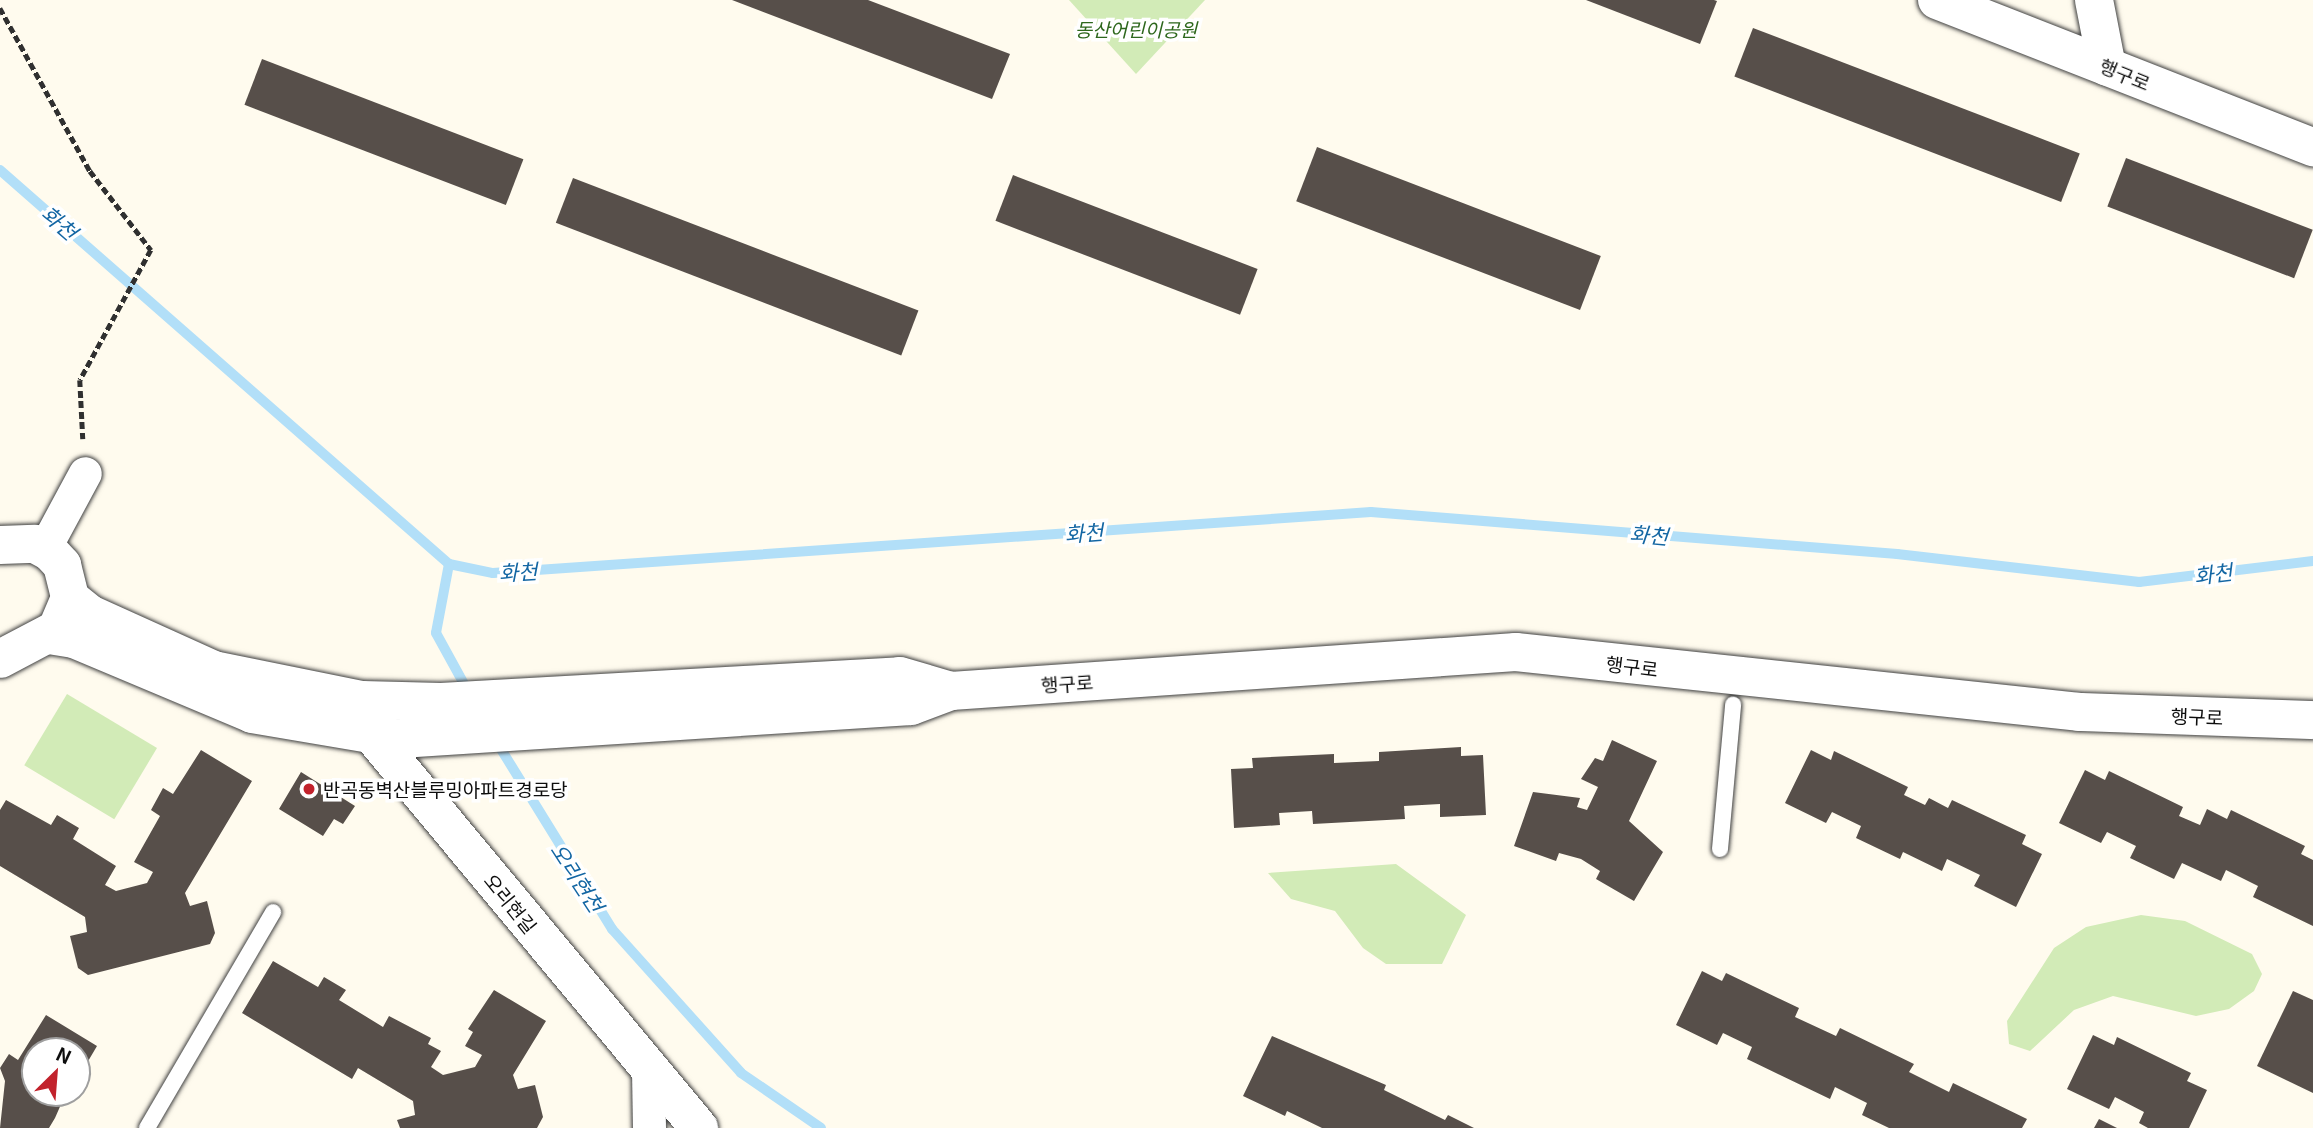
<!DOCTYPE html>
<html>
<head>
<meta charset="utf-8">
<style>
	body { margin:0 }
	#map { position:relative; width:2313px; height:1128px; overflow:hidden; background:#fffbee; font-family:Georgia,"Noto Sans KR",serif }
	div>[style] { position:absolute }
	.green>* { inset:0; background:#d2ebb7; transform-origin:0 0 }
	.stream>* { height:10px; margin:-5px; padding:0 5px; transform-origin:5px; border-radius:5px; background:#b2dff8 }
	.building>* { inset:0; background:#574f4a; transform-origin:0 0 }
	.path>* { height:4.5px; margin-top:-2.25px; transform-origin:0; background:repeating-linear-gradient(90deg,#303030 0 7px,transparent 0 10.5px) }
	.roads { filter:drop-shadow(0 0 2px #414141) drop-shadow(0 0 2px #414141) }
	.service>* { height:16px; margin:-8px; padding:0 8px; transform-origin:8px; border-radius:8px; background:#fff }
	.minor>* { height:33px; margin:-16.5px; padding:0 16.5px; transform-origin:16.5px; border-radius:16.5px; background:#fff }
	.tertiary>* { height:38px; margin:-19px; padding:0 19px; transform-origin:19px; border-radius:19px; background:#fff }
	.dots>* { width:19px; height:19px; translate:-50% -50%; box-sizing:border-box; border:4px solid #fff; border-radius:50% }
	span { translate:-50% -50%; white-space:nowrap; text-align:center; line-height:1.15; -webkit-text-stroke:7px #fff; paint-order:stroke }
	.park-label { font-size:19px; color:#2d671c; font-style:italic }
	.street-label { font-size:19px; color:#0e0e0e }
	.poi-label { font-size:19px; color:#0e0e0e }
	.left { translate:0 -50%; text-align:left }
	.water-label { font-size:21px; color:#1366a3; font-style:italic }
	.north { position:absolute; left:21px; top:1037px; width:70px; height:70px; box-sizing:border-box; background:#fff; border:2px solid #9f9f9f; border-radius:50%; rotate:25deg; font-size:19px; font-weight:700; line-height:28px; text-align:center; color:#0e0e0e }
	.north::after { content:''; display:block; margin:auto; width:24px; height:32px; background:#c2222c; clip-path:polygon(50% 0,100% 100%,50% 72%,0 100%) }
</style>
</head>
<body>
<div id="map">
	<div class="green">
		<div style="clip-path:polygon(1069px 0,1205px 0,1136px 74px)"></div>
		<div style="left:67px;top:694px;width:105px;height:83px;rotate:31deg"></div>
		<div style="clip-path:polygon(1396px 864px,1466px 915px,1442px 964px,1386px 964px,1363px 948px,1335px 911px,1291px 899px,1268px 873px)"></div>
		<div style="clip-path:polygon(2141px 915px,2185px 921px,2252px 954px,2262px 974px,2254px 991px,2229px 1009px,2196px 1016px,2113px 996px,2074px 1010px,2030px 1051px,2009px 1044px,2007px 1021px,2054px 948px,2086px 927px)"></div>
	</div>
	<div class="stream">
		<div style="left:0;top:170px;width:597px;rotate:41.27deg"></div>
		<div style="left:449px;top:564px;width:45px;rotate:11.6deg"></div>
		<div style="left:493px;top:573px;width:880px;rotate:-3.97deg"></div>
		<div style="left:1371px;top:512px;width:528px;rotate:4.57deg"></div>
		<div style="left:1897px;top:554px;width:244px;rotate:6.6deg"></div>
		<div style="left:2139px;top:582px;width:175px;rotate:-6.9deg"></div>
		<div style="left:449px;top:564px;width:70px;rotate:100.7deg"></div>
		<div style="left:436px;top:633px;width:68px;rotate:61.2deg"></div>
		<div style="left:496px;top:741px;width:221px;rotate:58.3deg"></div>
		<div style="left:612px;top:929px;width:193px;rotate:48.1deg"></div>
		<div style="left:741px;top:1073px;width:97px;rotate:34.5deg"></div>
	</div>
	<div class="building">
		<div style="clip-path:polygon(732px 0,868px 0,1010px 54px,992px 99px)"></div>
		<div style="clip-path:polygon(1586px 0,1714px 0,1717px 1px,1700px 44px)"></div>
		<div style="left:1753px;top:28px;width:350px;height:52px;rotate:21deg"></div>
		<div style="left:262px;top:59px;width:280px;height:49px;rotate:21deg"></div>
		<div style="left:1317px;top:147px;width:304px;height:58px;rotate:21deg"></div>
		<div style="left:2126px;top:158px;width:200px;height:52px;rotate:21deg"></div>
		<div style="left:1013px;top:175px;width:262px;height:49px;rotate:21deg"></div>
		<div style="left:573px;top:178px;width:370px;height:48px;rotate:21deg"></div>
		<div style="clip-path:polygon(1612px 740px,1657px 761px,1629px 821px,1663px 852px,1634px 901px,1596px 879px,1600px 871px,1581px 859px,1559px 853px,1556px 861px,1514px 846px,1533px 792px,1580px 798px,1577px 807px,1587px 810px,1598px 787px,1581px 779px,1595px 758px,1603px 761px)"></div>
		<div style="clip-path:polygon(1461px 747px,1461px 756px,1483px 755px,1486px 815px,1440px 817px,1440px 804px,1404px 806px,1405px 819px,1313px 824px,1312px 811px,1279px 813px,1280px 825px,1234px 828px,1231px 769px,1253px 768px,1252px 758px,1334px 754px,1334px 763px,1379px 761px,1379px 752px)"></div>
		<div style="clip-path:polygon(201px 750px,252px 781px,185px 893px,190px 906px,207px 901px,215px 933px,210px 944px,88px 975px,78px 968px,70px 936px,87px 932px,85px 917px,0 866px,0 810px,6px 800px,51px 825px,57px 815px,79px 828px,73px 839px,116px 866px,105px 885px,116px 891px,147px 883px,153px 872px,134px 862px,160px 816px,151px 810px,163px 788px,173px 794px)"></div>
		<div style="clip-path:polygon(1811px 750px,1831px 760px,1834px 751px,1908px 787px,1904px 795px,1925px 805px,1929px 798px,1948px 808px,1952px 800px,2026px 835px,2022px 844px,2042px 854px,2016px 907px,1974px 886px,1980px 875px,1947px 859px,1942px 871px,1903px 852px,1900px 859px,1856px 838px,1861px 826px,1832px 812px,1826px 823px,1785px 803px)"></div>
		<div style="clip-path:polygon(2085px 770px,2105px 780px,2109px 771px,2183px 807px,2179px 816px,2200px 825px,2207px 809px,2227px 819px,2231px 810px,2305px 846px,2301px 854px,2313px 860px,2313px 926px,2253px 897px,2258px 886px,2226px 870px,2221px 881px,2182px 863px,2174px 879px,2130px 858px,2136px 846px,2107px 832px,2101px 843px,2059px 823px)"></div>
		<div style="clip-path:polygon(301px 772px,355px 806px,343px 824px,334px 819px,323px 836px,279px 809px)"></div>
		<div style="clip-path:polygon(273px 961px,318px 987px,324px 977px,346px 990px,339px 1000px,383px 1027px,389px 1016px,431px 1038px,428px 1044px,441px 1051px,431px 1067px,443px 1075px,475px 1067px,482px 1055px,465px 1046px,473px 1032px,468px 1029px,494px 990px,546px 1021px,513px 1075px,518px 1089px,535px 1085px,543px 1117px,537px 1128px,400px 1128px,397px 1120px,415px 1115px,413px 1101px,358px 1068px,352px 1079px,242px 1013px)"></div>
		<div style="clip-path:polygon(1702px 971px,1722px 981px,1726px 973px,1799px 1008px,1795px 1017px,1836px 1036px,1840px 1028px,1914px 1064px,1909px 1072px,1949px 1092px,1953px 1083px,2027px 1119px,2022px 1128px,1889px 1128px,1862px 1115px,1867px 1103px,1835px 1087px,1830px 1099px,1747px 1059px,1752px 1047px,1723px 1033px,1717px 1045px,1676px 1025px)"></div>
		<div style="clip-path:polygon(2293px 991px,2313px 1000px,2313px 1093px,2257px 1066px)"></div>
		<div style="clip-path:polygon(46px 1015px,97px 1046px,77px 1080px,77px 1051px,35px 1051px,35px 1093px,66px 1093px,55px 1118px,49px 1128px,0 1128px,5px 1081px,0 1068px,9px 1054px,18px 1060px)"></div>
		<div style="clip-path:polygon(2093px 1035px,2114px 1045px,2117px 1037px,2191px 1073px,2187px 1081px,2207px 1090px,2189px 1128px,2148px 1128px,2139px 1123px,2144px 1112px,2115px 1097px,2109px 1109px,2067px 1089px)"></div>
		<div style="clip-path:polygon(1272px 1036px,1386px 1085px,1384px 1090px,1445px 1120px,1448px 1115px,1474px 1128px,1322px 1128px,1287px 1111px,1285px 1116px,1243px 1096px)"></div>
		<div style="clip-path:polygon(2099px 1119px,2117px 1128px,2094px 1128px)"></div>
	</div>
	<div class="path">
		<div style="left:0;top:8px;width:186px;rotate:61.1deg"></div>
		<div style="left:90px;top:171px;width:100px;rotate:52.3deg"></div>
		<div style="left:151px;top:250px;width:148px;rotate:118.6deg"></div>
		<div style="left:80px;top:380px;width:59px;rotate:87.1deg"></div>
	</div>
	<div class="roads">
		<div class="service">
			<div style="left:1720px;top:849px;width:145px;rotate:-84.8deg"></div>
			<div style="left:147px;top:1128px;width:250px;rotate:-59.7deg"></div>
		</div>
		<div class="minor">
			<div style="left:44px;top:549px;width:86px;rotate:-61.7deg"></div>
			<div style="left:648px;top:1070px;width:58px;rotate:89deg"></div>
		</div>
		<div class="tertiary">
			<div style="left:1937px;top:0;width:404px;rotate:21.4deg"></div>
			<div style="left:2094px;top:0;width:68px;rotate:79deg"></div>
			<div style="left:0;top:545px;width:35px;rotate:-2deg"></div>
			<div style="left:35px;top:544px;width:17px;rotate:28deg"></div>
			<div style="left:50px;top:552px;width:18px;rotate:47deg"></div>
			<div style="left:62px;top:565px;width:34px;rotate:76deg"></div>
			<div style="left:70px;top:598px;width:34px;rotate:113deg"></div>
			<div style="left:57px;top:629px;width:64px;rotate:152.2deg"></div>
			<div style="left:70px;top:598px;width:26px;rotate:39deg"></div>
			<div style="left:90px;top:614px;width:136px;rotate:24.3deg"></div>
			<div style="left:214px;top:670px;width:151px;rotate:11.5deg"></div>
			<div style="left:362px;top:700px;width:79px;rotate:1.5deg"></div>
			<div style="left:441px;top:702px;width:460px;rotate:-3.2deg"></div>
			<div style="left:900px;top:676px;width:53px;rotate:16.4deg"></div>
			<div style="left:49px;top:635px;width:25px;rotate:9deg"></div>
			<div style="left:74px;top:639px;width:193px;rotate:22.8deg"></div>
			<div style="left:252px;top:714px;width:150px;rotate:9.6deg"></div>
			<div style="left:400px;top:739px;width:512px;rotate:-3.69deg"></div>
			<div style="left:911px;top:706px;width:43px;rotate:-20.6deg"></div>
			<div style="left:951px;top:691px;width:566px;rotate:-3.95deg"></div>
			<div style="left:1516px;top:652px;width:566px;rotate:6.08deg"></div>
			<div style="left:2079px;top:712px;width:234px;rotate:2deg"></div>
			<div style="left:373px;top:736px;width:510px;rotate:50.25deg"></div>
		</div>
	</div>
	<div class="dots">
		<div style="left:309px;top:789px;background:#c2222c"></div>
	</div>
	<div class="park-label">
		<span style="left:1136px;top:29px">동산어린이공원</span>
	</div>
	<div class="street-label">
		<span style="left:2125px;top:74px;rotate:22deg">행구로</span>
		<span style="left:1632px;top:666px;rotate:7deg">행구로</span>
		<span style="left:1067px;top:683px;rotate:-4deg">행구로</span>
		<span style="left:2197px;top:716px;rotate:2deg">행구로</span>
		<span style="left:511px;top:903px;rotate:51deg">오리현길</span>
	</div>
	<div class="poi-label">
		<span class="left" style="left:323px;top:789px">반곡동벽산블루밍아파트경로당</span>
	</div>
	<div class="water-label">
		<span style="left:60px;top:222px;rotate:41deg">화천</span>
		<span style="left:1084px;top:532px;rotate:-4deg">화천</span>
		<span style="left:1649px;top:534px;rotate:5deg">화천</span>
		<span style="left:518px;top:571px;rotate:-3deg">화천</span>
		<span style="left:2213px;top:573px;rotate:-7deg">화천</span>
		<span style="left:578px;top:877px;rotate:57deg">오리현천</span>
	</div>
	<div class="north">N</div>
</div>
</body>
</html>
